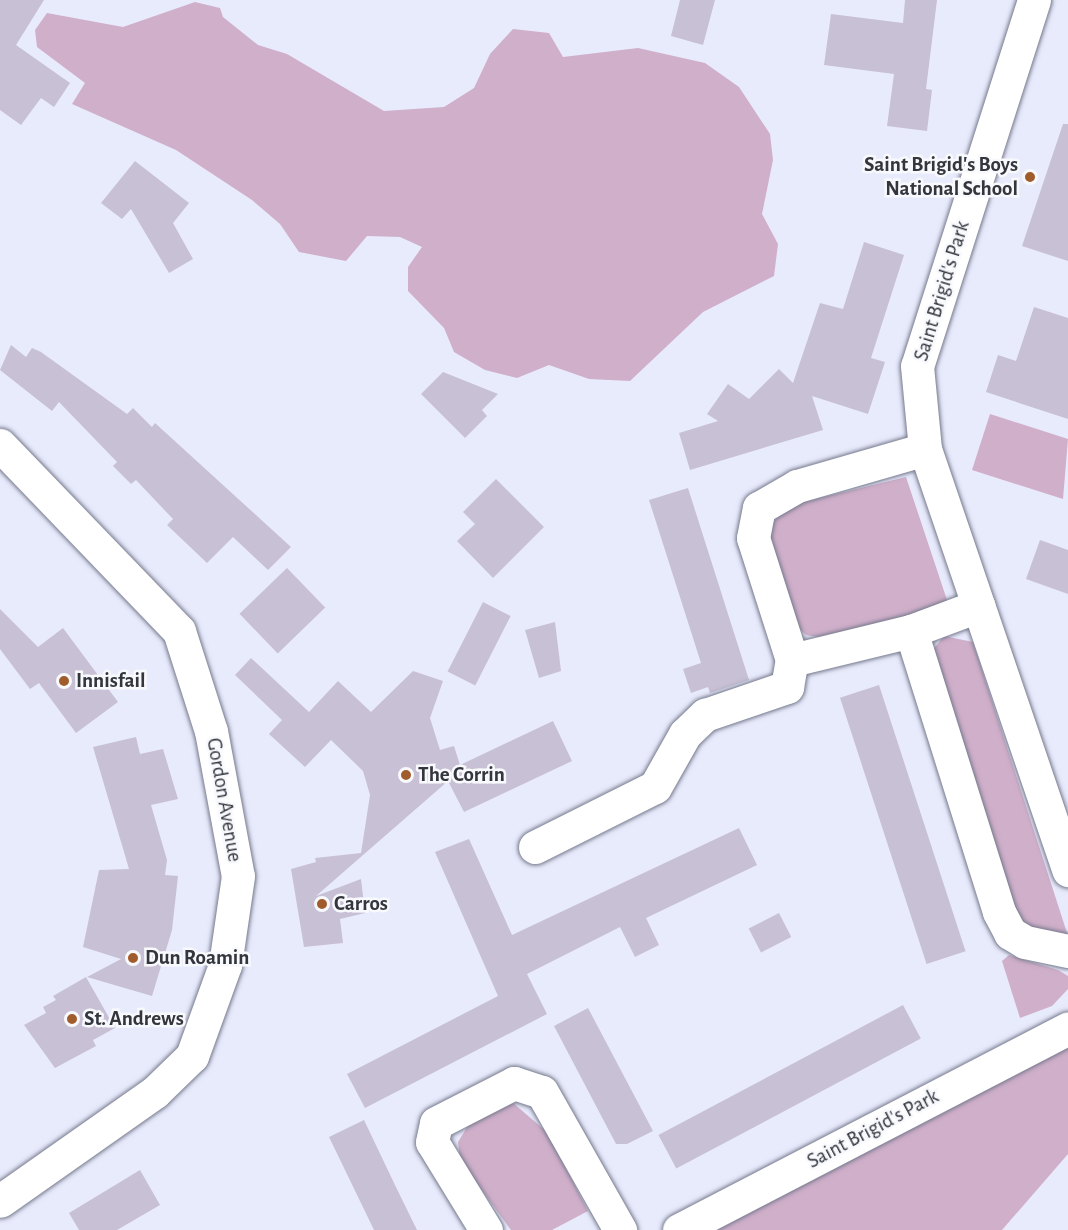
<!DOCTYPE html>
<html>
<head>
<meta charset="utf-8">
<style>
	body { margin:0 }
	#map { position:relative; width:1068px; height:1230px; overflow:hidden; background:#e8ebfc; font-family:"Alegreya Sans",sans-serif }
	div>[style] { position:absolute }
	.green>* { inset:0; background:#d0afca }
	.building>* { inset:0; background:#c8c0d4; transform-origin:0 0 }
	.roads { filter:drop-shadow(0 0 2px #75798c) drop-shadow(0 0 2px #75798c) }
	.minor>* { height:33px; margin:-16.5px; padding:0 16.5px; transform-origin:16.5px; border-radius:16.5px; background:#fff }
	.dots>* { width:16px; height:16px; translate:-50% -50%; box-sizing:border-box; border:3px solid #f8f9fd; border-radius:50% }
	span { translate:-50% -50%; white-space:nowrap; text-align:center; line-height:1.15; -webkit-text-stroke:5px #f8f9fd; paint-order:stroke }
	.poi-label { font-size:21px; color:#34363e; font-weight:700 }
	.right { translate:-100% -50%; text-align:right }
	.left { translate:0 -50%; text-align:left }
	.street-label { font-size:21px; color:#34363e }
</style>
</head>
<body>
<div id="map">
	<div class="green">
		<div style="clip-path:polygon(195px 2px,220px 8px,223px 17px,258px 45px,287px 54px,384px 111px,444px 107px,474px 88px,490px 54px,513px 29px,549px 33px,563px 57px,638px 48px,705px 63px,739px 87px,770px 134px,773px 160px,762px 214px,778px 244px,774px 276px,703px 312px,630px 381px,589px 379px,549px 365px,517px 378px,485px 370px,454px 352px,444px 328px,408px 291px,408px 267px,422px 247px,400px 237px,367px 236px,346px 261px,299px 252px,280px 224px,252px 200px,176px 150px,72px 104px,85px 83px,37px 47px,35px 30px,47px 13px,123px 27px)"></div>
		<div style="clip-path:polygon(990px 414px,1068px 439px,1063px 499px,972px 470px)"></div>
		<div style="clip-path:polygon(906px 477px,948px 603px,830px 639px,806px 635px,786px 616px,766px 556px,769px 529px,781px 512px,799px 503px)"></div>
		<div style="clip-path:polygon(944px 636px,973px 642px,1068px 936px,1029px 928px,1009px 906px,927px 657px)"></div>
		<div style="clip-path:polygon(1009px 955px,1058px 970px,1068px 976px,1068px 989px,1052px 1006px,1020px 1018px,1002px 961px)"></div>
		<div style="clip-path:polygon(1068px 1046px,1068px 1154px,1002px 1230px,717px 1230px)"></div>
		<div style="clip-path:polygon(512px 1102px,548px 1133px,588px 1211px,552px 1230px,511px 1230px,460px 1160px,458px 1142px,469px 1124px)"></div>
	</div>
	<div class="building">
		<div style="clip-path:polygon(0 0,44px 0,16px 45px,70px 83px,54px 107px,41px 98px,21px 125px,0 110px)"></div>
		<div style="clip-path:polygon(680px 0,715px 0,703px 45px,671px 36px)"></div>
		<div style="clip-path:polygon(905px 0,937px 0,926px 89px,932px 90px,927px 131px,887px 126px,894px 74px,824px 65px,831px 14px,903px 23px)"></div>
		<div style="clip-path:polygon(1063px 124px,1068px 124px,1068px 261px,1022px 246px)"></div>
		<div style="clip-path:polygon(135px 161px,189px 203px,173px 223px,193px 259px,169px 273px,131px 209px,122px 219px,101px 203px)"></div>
		<div style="clip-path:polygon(864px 242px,904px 255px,871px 358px,885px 362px,868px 414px,812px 396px,823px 430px,690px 470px,679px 433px,718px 421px,707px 414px,728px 384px,749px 399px,779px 369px,793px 383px,820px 303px,843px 309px)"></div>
		<div style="clip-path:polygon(1034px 307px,1068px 318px,1068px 419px,986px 392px,998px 355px,1016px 361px)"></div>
		<div style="clip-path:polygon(11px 345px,26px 357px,32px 348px,41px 352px,127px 414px,133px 408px,152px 427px,155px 423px,291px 547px,268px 570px,233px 537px,207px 563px,167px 525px,173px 519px,136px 480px,131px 484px,113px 466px,117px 462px,59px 402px,52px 411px,0 370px)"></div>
		<div style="clip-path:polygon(443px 372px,498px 394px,482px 410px,487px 416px,465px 438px,421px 394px)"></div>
		<div style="clip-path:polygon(496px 479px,544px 527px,493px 578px,457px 541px,475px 524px,463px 512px)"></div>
		<div style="clip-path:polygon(688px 488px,749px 680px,710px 693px,708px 687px,691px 693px,683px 669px,701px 663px,649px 500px)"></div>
		<div style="clip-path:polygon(1040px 540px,1068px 550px,1068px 594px,1026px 579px)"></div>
		<div style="left:287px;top:568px;width:55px;height:66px;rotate:46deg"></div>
		<div style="left:483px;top:602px;width:31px;height:78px;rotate:27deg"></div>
		<div style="clip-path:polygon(0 609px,38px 647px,63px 628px,118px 702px,76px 733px,39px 683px,30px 689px,0 649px)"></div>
		<div style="clip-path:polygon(555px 622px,561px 671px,539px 678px,525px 630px)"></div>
		<div style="clip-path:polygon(251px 658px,309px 712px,338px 681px,371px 712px,413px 671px,443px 681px,430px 718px,440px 750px,454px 746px,460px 765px,553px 721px,572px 761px,464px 812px,448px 781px,316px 896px,361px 879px,365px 913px,340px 919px,343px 943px,304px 947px,291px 869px,316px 862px,315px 858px,361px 853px,370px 795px,363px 771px,331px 740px,305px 767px,269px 734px,282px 720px,235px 675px)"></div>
		<div style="left:879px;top:685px;width:280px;height:41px;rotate:72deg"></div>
		<div style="clip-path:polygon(136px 737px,140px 754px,163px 749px,178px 799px,151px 805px,167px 860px,165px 875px,178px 876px,172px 930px,152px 996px,87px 977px,121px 959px,83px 947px,99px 870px,129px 869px,93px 747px)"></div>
		<div style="clip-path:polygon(739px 828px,757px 865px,646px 918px,659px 945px,635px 957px,620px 927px,527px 974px,547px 1014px,365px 1108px,347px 1074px,498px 996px,435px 852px,469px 839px,512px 935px)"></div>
		<div style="left:779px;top:913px;width:27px;height:34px;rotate:63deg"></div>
		<div style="clip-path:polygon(86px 977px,115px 1028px,93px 1040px,96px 1046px,55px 1068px,24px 1025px,46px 1013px,43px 1007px,56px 1000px,53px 996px)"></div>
		<div style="left:903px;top:1005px;width:38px;height:277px;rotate:62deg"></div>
		<div style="clip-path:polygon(588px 1008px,653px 1131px,627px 1144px,616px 1144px,554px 1026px)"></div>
		<div style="clip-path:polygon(364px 1120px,394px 1183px,417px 1230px,374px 1230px,329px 1137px)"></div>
		<div style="clip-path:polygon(140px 1170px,160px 1205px,117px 1230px,79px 1230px,69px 1213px)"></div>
	</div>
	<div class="roads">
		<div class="minor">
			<div style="left:1034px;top:0;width:384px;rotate:107.7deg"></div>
			<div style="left:917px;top:366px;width:83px;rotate:84.5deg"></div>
			<div style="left:925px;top:449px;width:445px;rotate:71.2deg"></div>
			<div style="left:0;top:445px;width:258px;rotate:46.1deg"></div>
			<div style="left:179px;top:631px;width:105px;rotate:72.3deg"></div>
			<div style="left:211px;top:731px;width:147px;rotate:79.5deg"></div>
			<div style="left:238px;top:876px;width:90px;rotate:98.3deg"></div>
			<div style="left:225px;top:965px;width:97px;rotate:109.9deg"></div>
			<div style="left:192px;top:1056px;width:52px;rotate:135.8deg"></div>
			<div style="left:155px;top:1092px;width:189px;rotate:144.9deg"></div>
			<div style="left:911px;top:631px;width:294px;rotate:72.6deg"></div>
			<div style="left:999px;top:912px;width:24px;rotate:62deg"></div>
			<div style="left:1010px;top:933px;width:17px;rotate:31deg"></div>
			<div style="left:1025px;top:942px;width:44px;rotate:11.8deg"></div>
			<div style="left:792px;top:660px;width:122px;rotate:-13.7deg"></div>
			<div style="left:911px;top:631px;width:72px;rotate:-20.5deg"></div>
			<div style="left:535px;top:847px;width:134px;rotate:-26.6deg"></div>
			<div style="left:655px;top:787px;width:61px;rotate:-60.5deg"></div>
			<div style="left:685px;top:734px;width:28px;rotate:-44deg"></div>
			<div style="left:705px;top:715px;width:87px;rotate:-18.9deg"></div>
			<div style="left:787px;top:687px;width:27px;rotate:-80deg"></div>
			<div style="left:792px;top:660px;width:128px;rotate:-107.7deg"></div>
			<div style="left:753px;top:538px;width:31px;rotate:-79deg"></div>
			<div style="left:759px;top:508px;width:44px;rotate:-30.1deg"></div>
			<div style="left:797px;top:486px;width:133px;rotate:-16.1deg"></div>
			<div style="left:486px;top:1230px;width:103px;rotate:-121.5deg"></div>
			<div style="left:432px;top:1142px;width:19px;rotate:-78deg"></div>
			<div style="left:436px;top:1123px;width:88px;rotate:-27.1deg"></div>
			<div style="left:514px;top:1083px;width:29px;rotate:18deg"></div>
			<div style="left:542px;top:1092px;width:159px;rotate:60.5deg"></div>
			<div style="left:679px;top:1230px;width:438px;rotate:-27.4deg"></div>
		</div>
	</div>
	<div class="dots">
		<div style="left:1030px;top:177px;background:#a05c2c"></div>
		<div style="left:64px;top:681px;background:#a05c2c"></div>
		<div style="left:406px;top:775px;background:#a05c2c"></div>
		<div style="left:322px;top:904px;background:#a05c2c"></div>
		<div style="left:133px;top:958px;background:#a05c2c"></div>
		<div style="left:72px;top:1019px;background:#a05c2c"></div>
	</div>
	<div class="poi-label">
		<span class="right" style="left:1018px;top:177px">Saint Brigid's Boys<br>National School</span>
		<span class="left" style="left:76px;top:681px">Innisfail</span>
		<span class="left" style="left:418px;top:775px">The Corrin</span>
		<span class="left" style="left:334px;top:904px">Carros</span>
		<span class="left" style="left:145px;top:958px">Dun Roamin</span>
		<span class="left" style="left:84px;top:1019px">St. Andrews</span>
	</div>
	<div class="street-label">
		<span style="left:942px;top:291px;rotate:-73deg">Saint Brigid's Park</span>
		<span style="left:224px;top:800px;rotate:80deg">Gordon Avenue</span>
		<span style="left:873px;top:1129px;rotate:-28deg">Saint Brigid's Park</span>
	</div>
</div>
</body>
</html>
